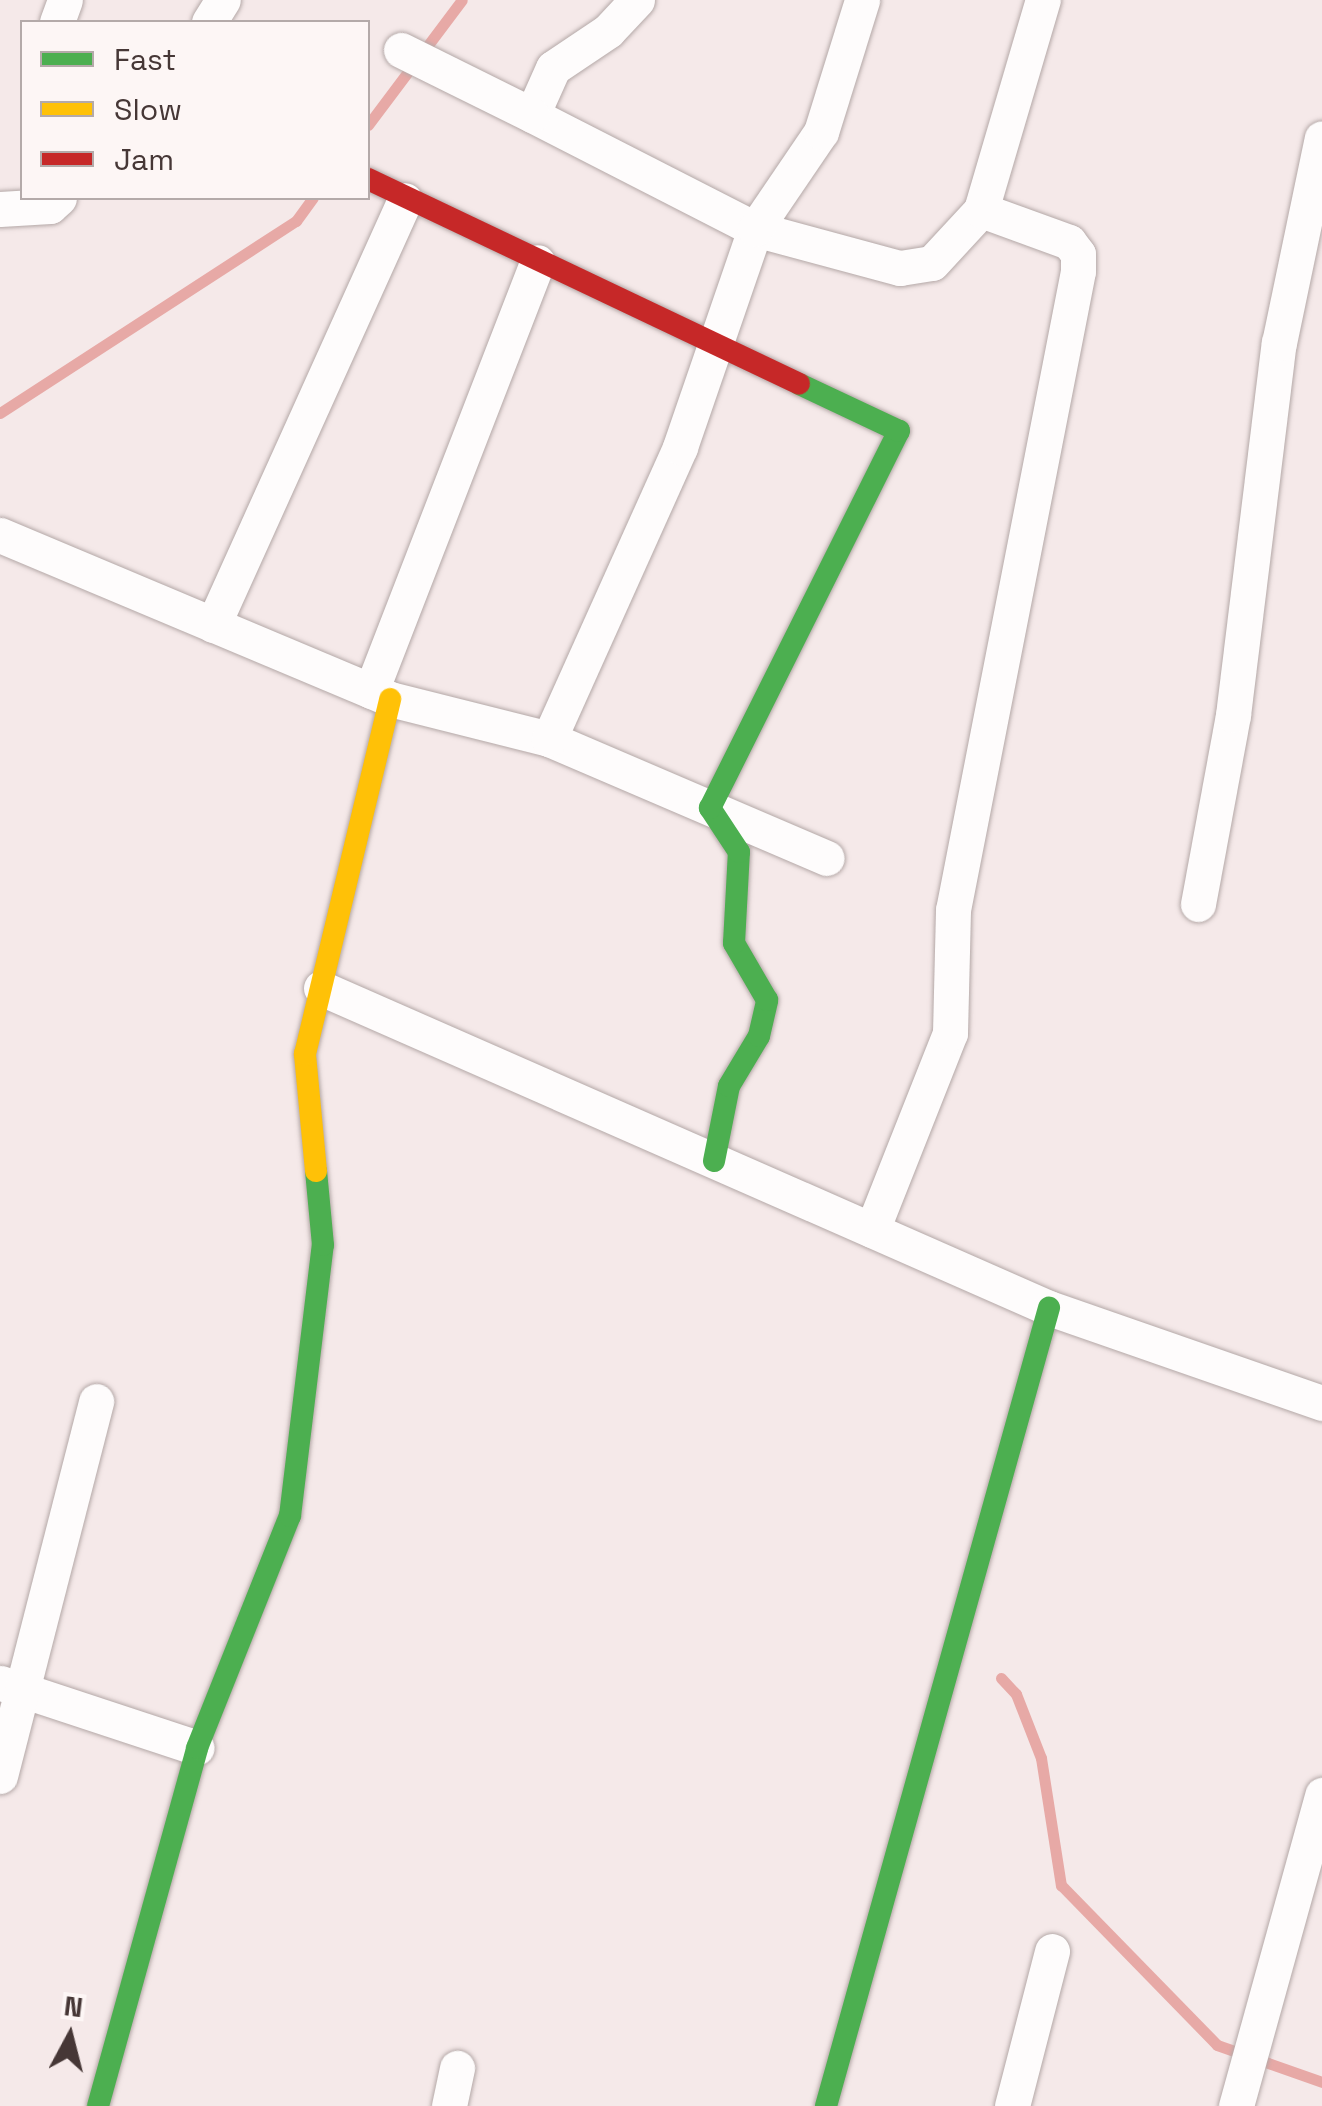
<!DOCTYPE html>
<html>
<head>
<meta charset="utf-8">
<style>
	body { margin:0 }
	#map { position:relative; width:1322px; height:2106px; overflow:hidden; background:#f5e9e9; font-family:"Space Grotesk",sans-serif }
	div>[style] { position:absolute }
	.stream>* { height:11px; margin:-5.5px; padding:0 5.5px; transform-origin:5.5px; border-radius:5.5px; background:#e7a9a6 }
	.roads { filter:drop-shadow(0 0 2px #b4a8a7) drop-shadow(0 0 2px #b4a8a7) }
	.street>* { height:35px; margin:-17.5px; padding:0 17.5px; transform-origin:17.5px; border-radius:17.5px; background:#fefcfc }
	.fast>* { height:22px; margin:-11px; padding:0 11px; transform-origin:11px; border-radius:11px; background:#4caf50 }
	.slow>* { height:22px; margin:-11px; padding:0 11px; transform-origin:11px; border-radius:11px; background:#ffc107 }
	.jam>* { height:22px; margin:-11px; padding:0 11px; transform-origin:11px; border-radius:11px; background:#c62828 }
	span { translate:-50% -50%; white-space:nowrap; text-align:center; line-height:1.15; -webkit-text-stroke:8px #fdf6f5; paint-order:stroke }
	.legend { position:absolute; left:20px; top:20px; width:350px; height:180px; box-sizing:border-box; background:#fdf6f5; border:2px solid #b4aaa9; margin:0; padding:12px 18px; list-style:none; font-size:30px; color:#463736 }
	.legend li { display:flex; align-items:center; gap:20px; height:50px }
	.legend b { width:50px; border:2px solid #b4aaa9 }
	.north { position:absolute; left:20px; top:1986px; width:100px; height:100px; -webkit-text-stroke:8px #fdf6f5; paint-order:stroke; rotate:7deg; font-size:28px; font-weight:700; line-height:40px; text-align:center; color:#463736 }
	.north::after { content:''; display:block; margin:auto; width:35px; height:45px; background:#463736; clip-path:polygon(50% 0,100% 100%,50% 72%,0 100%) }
</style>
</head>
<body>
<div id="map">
	<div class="stream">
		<div style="left:368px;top:125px;width:156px;rotate:-53.1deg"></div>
		<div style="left:0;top:413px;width:353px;rotate:-33deg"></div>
		<div style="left:296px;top:221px;width:29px;rotate:-54deg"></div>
		<div style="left:1001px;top:1678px;width:22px;rotate:47deg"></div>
		<div style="left:1016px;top:1694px;width:69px;rotate:68.7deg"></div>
		<div style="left:1041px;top:1758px;width:129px;rotate:81.1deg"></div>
		<div style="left:1061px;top:1885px;width:223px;rotate:45.7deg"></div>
		<div style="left:1217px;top:2045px;width:111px;rotate:19.4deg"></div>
	</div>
	<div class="roads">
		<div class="street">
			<div style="left:637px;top:0;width:42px;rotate:133.1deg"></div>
			<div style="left:608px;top:31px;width:66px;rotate:146.1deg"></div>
			<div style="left:553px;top:68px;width:51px;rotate:114.1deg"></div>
			<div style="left:532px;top:115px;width:250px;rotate:27.1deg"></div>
			<div style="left:755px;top:229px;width:150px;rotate:15.1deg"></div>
			<div style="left:900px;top:268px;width:32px;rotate:-9deg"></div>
			<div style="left:932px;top:263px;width:72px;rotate:-47.2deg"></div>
			<div style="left:981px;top:210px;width:219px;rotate:-73.6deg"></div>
			<div style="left:57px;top:22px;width:23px;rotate:-70deg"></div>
			<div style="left:209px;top:22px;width:26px;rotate:-58deg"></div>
			<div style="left:401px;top:50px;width:146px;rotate:26.4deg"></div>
			<div style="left:0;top:209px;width:50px;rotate:-3.4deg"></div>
			<div style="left:50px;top:206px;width:12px;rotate:-42deg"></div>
			<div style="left:0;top:535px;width:423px;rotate:22.8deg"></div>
			<div style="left:390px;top:699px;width:164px;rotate:14.1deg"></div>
			<div style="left:549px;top:739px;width:302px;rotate:23.2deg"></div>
			<div style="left:213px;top:625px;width:466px;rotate:-65.7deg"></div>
			<div style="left:371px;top:691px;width:460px;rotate:-68.8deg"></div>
			<div style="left:549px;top:739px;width:320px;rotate:-65.8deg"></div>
			<div style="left:680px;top:447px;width:231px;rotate:-71deg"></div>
			<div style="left:755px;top:229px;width:117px;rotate:-55.8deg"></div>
			<div style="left:821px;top:132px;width:138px;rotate:-72.7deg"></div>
			<div style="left:1198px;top:904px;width:192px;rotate:-79.5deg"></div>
			<div style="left:1233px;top:715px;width:375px;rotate:-83deg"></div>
			<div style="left:1279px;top:343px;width:209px;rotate:-78.2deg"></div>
			<div style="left:321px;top:988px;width:795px;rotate:23.73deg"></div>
			<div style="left:1049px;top:1308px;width:289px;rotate:19.2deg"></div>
			<div style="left:872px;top:1230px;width:212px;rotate:-68.4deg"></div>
			<div style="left:950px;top:1033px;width:123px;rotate:-88.6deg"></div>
			<div style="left:953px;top:910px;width:651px;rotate:-78.93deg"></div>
			<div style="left:1078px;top:271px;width:17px;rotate:-90deg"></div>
			<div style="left:1078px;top:254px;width:15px;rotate:-127deg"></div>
			<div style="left:1069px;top:242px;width:94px;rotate:-160deg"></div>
			<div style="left:1px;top:1683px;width:206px;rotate:18.3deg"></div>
			<div style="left:0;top:1776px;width:387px;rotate:-75.6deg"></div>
			<div style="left:449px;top:2106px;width:39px;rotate:-78deg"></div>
			<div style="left:1012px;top:2106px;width:160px;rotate:-75.5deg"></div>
			<div style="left:1236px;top:2106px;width:323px;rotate:-74.5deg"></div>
		</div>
		<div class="fast">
			<div style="left:714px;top:1161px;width:76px;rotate:-78.7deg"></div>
			<div style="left:729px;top:1086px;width:58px;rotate:-59deg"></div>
			<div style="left:759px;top:1036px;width:37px;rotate:-77deg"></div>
			<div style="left:767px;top:1000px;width:66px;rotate:-120.1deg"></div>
			<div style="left:734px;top:943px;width:91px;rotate:-86.9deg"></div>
			<div style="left:739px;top:852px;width:53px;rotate:-123.4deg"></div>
			<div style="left:710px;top:808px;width:422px;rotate:-63.4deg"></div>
			<div style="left:899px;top:431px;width:110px;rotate:-154.8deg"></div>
			<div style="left:98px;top:2106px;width:371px;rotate:-74.5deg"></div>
			<div style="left:197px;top:1748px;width:250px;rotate:-68.2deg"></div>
			<div style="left:290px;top:1516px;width:273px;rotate:-83.1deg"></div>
			<div style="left:323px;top:1245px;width:74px;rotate:-95.4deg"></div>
			<div style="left:826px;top:2106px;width:829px;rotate:-74.39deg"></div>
		</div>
		<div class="slow">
			<div style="left:316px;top:1171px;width:118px;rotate:-95.4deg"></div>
			<div style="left:305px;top:1054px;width:365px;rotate:-76.5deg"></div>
		</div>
		<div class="jam">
			<div style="left:368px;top:179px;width:477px;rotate:25.4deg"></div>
		</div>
	</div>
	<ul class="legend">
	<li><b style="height:12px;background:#4caf50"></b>Fast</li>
	<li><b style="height:12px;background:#ffc107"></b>Slow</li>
	<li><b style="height:12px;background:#c62828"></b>Jam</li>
	</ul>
	<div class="north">N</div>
</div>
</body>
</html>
